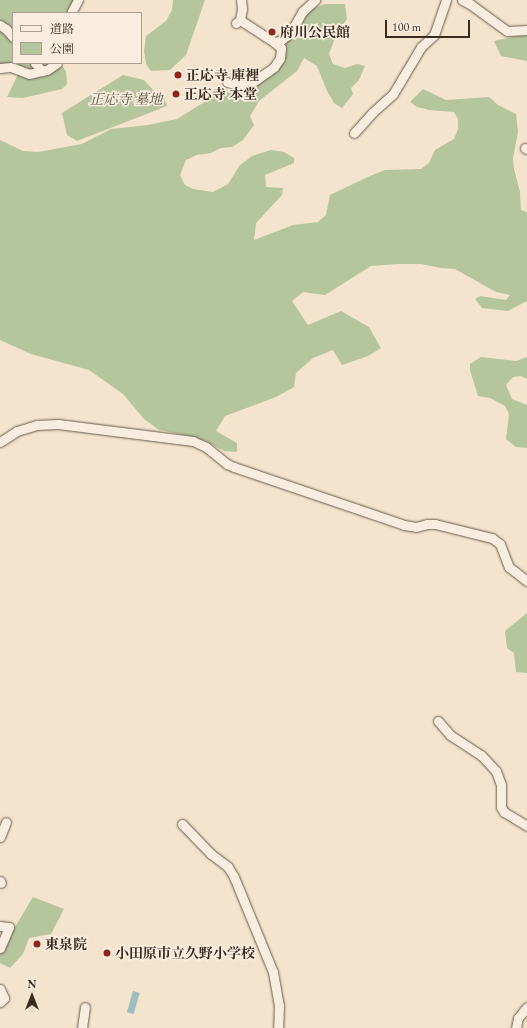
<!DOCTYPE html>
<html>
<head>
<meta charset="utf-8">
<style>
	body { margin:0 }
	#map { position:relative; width:527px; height:1028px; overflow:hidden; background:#f4e4cd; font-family:"EB Garamond","Noto Serif JP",serif }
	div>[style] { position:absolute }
	.green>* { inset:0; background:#b5c59d }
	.water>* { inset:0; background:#9ebdbf; transform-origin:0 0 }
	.roads { filter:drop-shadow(0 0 1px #68594a) drop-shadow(0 0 1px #68594a) }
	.minor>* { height:9px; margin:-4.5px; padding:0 4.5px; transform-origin:4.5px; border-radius:4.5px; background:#f8edde }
	.dots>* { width:11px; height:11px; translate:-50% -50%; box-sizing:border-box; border:2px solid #f8edde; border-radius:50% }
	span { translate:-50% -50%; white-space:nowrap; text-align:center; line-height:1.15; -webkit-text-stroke:3.5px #f8edde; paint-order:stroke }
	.poi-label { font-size:14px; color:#392b1e; font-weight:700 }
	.left { translate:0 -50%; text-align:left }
	.park-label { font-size:14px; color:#58523e; font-style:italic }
	.legend { position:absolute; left:12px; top:12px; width:130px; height:52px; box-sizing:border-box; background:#f8edde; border:1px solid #ac9f91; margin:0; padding:5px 7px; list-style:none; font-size:12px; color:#392b1e }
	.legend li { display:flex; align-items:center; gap:8px; height:20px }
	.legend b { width:20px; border:1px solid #ac9f91 }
	.north { position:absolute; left:12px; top:976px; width:40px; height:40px; -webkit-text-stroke:3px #f8edde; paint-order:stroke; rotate:0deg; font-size:11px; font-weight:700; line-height:16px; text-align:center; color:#392b1e }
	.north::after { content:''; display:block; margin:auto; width:14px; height:18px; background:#392b1e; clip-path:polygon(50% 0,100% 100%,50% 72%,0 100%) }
	.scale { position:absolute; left:385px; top:20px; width:85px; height:18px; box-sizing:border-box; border:2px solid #392b1e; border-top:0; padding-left:5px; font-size:12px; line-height:14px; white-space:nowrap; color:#392b1e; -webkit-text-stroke:3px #f8edde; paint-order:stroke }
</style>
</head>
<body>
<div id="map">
	<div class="green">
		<div style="clip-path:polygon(0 0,74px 0,68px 13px,13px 13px,13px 63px,59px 63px,66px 71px,67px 84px,62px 89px,23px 98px,7px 97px,21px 68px,0 68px)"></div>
		<div style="clip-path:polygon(173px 0,205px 0,186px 55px,170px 70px,151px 71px,146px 64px,144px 51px,146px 36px,166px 21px,172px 10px)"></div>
		<div style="clip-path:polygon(325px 4px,345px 4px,347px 19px,337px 33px,329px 54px,333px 64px,345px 68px,357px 64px,365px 66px,359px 80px,351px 88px,353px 94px,342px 108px,334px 103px,327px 91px,317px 66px,304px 58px,297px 71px,259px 101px,250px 116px,254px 125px,243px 140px,232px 147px,221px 148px,211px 153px,197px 155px,186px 160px,180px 175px,185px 185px,193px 189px,213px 192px,228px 184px,240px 165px,252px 156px,271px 150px,284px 152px,294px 158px,294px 163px,265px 175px,266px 187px,283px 188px,282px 195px,256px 223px,254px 240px,293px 225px,318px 222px,326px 215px,330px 195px,370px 176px,385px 170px,421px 169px,429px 163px,435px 150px,454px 139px,458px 129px,458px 119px,454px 112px,429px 110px,417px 107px,410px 102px,423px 89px,446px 100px,489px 97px,498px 105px,516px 114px,518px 132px,513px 158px,514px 169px,520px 192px,521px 210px,527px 212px,527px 301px,508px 311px,482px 308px,475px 299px,480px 296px,506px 300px,510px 295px,496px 292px,455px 269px,441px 268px,421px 264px,398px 264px,371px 266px,325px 295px,303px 292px,292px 301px,308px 325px,341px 311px,369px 327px,381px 348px,368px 356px,342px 365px,333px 350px,313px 358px,296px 373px,294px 387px,276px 397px,225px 416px,216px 431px,237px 443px,237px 452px,224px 451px,207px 442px,184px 435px,159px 430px,144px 419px,123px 394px,89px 370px,31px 354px,0 340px,0 140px,23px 151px,38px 152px,82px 144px,111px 129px,148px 125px,177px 119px,211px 98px,231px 88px,250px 88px,284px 63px,286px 43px,311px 9px)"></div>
		<div style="clip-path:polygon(527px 34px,527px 61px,501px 56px,494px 41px)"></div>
		<div style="clip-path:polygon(123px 75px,144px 80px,156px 93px,161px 90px,167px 106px,77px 141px,67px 135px,62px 113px)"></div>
		<div style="clip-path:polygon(481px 357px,516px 361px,527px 357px,527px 379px,521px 376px,513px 377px,506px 385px,512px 399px,527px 405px,527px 448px,516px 447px,506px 439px,509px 414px,505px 406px,490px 398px,478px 396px,470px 370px,470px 364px)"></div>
		<div style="clip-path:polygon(527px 613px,527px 673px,516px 672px,514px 653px,507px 648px,505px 631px)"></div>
		<div style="clip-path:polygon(33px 897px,64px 909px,51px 934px,29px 938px,23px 954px,10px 968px,0 963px,0 952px)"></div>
	</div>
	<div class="water">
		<div style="left:133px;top:991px;width:7px;height:22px;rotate:16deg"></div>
	</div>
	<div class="roads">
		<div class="minor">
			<div style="left:462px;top:0;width:9px;rotate:27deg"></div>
			<div style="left:470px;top:4px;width:46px;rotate:36.1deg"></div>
			<div style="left:507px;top:31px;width:20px;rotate:-3deg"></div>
			<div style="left:71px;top:13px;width:15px;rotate:-62deg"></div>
			<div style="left:240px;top:20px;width:40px;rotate:32.9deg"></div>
			<div style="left:274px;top:42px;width:6px;rotate:-9deg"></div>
			<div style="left:280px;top:41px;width:14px;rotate:-39deg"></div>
			<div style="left:291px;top:32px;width:23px;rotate:-61deg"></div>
			<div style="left:302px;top:12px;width:18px;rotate:-43deg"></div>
			<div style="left:236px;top:23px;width:5px;rotate:-37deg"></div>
			<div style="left:240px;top:20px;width:11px;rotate:-80deg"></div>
			<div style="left:242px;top:9px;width:9px;rotate:-96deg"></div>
			<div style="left:0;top:25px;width:7px;rotate:34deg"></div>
			<div style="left:6px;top:29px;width:11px;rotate:49deg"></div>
			<div style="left:35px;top:63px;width:11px;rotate:49deg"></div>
			<div style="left:0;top:68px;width:11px;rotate:-5deg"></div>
			<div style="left:11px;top:67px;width:19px;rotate:21deg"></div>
			<div style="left:29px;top:74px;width:18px;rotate:-13deg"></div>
			<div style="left:47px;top:70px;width:12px;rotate:-35deg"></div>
			<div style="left:227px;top:82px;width:11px;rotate:15deg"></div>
			<div style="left:238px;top:85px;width:12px;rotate:-5deg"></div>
			<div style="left:250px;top:84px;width:29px;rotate:-35deg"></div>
			<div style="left:274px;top:67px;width:11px;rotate:-56deg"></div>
			<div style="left:280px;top:58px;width:10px;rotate:-84deg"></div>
			<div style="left:281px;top:48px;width:9px;rotate:-139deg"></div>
			<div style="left:354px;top:133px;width:28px;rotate:-48deg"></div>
			<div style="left:373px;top:112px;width:27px;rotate:-42deg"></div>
			<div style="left:393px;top:94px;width:55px;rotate:-59.2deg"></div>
			<div style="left:421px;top:47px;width:18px;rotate:-43deg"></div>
			<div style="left:434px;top:35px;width:37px;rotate:-71deg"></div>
			<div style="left:525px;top:148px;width:2px;rotate:27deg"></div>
			<div style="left:0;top:442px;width:20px;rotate:-33deg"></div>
			<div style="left:17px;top:431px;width:21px;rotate:-17deg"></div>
			<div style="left:37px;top:425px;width:21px;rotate:-3deg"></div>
			<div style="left:58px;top:424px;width:136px;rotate:7.2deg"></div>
			<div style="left:193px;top:441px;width:14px;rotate:25deg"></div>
			<div style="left:206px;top:447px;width:27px;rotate:39deg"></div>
			<div style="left:227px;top:464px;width:8px;rotate:23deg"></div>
			<div style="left:234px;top:467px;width:180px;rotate:18.8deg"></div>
			<div style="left:404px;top:525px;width:12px;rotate:9deg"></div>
			<div style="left:416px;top:527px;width:11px;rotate:-15deg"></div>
			<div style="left:427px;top:524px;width:8px"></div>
			<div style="left:435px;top:524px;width:59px;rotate:13.8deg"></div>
			<div style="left:492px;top:538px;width:10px;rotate:37deg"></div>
			<div style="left:500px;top:544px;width:25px;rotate:69deg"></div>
			<div style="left:509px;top:567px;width:23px;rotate:38deg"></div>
			<div style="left:438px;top:721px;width:18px;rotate:49deg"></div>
			<div style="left:450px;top:735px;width:37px;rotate:33deg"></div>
			<div style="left:481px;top:755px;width:22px;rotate:47deg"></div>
			<div style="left:496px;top:771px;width:15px;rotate:70deg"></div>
			<div style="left:501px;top:785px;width:22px;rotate:90deg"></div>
			<div style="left:501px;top:807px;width:6px;rotate:59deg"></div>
			<div style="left:504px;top:812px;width:27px;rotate:31deg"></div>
			<div style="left:182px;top:824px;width:42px;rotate:46deg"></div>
			<div style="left:211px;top:854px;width:21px;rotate:37deg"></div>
			<div style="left:228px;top:867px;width:12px;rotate:59deg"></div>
			<div style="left:234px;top:877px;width:103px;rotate:67.7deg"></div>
			<div style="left:273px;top:972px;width:34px;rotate:80deg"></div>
			<div style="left:279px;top:1005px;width:23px;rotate:92deg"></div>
			<div style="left:0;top:837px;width:16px;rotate:-68deg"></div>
			<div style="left:0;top:881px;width:2px;rotate:63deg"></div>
			<div style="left:0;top:926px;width:9px;rotate:6deg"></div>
			<div style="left:9px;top:927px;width:23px;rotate:113deg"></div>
			<div style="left:0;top:989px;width:10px;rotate:66deg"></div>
			<div style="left:4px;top:998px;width:6px;rotate:135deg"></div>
			<div style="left:82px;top:1028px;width:21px;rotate:-82deg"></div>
			<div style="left:516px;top:1028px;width:10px;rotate:-79deg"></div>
			<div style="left:518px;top:1018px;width:14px;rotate:-51deg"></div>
		</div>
	</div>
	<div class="dots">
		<div style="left:272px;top:32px;background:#8f2418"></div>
		<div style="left:178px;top:75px;background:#8f2418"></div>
		<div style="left:176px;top:94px;background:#8f2418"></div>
		<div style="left:37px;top:944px;background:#8f2418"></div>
		<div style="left:107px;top:953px;background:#8f2418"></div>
	</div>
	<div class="poi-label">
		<span class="left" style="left:280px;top:32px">府川公民館</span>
		<span class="left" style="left:186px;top:75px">正応寺 庫裡</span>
		<span class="left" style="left:184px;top:94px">正応寺 本堂</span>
		<span class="left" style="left:45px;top:944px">東泉院</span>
		<span class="left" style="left:115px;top:953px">小田原市立久野小学校</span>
	</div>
	<div class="park-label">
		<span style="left:126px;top:99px">正応寺 墓地</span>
	</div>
	<ul class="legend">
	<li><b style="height:5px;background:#f8edde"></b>道路</li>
	<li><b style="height:11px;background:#b5c59d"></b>公園</li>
	</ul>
	<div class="north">N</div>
	<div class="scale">100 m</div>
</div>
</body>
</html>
